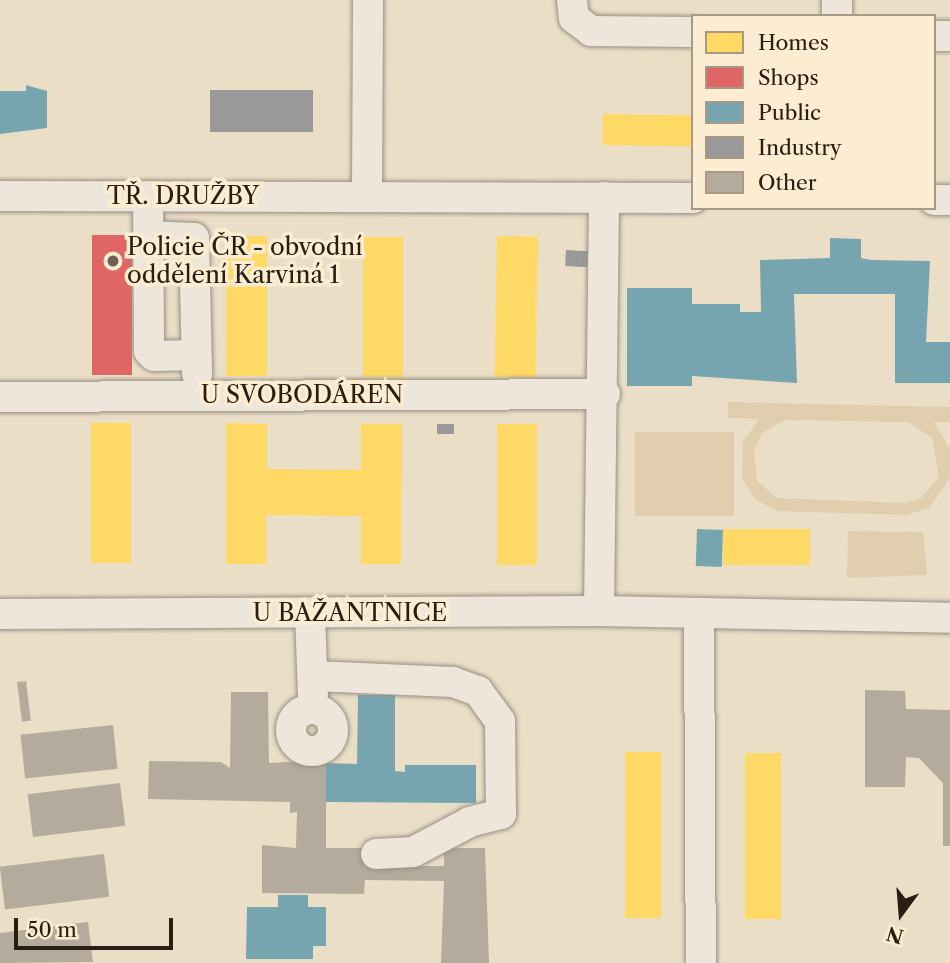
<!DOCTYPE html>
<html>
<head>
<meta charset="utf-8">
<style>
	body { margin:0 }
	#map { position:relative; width:950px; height:963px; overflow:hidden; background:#ebdec7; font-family:"Libre Caslon Text",serif }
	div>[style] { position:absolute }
	.green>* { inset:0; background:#e0ceaf; transform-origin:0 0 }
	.homes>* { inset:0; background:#ffd966; transform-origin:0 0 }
	.shops>* { inset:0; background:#e06666; transform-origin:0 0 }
	.public>* { inset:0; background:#76a5af; transform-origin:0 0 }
	.industry>* { inset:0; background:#999; transform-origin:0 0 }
	.building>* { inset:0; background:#b4ab9c; transform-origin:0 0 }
	.roads { filter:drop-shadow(0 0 2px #978f81) drop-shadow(0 0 2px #978f81) }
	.minor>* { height:30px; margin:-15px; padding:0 15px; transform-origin:15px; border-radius:15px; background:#eee6db }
	.minor>.ring { margin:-15px; padding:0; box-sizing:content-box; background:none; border:30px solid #eee6db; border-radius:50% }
	.dots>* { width:19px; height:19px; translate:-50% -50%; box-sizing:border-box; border:4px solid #fcecd1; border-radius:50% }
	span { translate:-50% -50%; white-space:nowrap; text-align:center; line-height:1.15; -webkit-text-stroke:7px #fcecd1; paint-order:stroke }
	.street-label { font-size:24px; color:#2a1d14 }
	.poi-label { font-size:24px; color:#2a1d14 }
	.left { translate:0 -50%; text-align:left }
	.legend { position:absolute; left:691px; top:14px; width:245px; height:196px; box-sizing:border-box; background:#fcecd1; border:2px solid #a89985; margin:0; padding:9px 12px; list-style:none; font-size:21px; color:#2a1d14 }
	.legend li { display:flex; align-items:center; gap:14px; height:35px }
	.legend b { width:35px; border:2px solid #a89985 }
	.north { position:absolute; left:866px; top:879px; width:70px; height:70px; -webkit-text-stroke:5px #fcecd1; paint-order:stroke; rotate:196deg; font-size:19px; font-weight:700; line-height:28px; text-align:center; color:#2a1d14 }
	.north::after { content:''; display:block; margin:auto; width:24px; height:32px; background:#2a1d14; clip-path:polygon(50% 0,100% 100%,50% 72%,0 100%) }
	.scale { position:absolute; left:14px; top:918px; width:159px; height:32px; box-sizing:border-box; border:4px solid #2a1d14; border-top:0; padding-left:9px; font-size:21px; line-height:24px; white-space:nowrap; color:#2a1d14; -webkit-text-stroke:5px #fcecd1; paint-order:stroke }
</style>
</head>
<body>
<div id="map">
	<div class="green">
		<div style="clip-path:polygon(evenodd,728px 402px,950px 407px,950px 422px,934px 422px,950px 449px,950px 478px,929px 508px,906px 515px,777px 511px,755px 499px,742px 478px,743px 442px,759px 419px,728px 418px,728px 402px,785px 420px,908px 422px,932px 438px,939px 477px,921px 498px,905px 503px,777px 498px,757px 481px,754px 450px,762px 433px,785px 420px)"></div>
		<div style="left:635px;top:432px;width:99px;height:84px"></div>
		<div style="clip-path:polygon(848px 531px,923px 532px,927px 575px,847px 578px)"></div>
	</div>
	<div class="homes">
		<div style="left:603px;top:114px;width:90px;height:31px;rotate:1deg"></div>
		<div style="left:226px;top:236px;width:41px;height:140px"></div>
		<div style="left:497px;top:236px;width:41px;height:141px;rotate:1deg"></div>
		<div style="left:363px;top:237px;width:40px;height:140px"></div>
		<div style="left:91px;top:423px;width:40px;height:140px"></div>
		<div style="clip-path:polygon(226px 423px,267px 424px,267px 469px,361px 470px,361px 424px,402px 424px,401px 564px,361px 564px,361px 516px,266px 515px,266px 564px,226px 564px)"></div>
		<div style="left:537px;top:424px;width:141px;height:40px;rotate:90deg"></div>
		<div style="left:723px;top:529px;width:87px;height:36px"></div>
		<div style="left:625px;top:752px;width:36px;height:166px"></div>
		<div style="left:745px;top:753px;width:36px;height:166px"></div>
	</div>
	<div class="shops">
		<div style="left:92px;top:235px;width:40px;height:140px"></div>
	</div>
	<div class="public">
		<div style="clip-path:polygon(26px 85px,47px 91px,47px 128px,0 134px,0 91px,26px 91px)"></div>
		<div style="clip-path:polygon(830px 238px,861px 239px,861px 258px,871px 260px,930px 261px,926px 342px,950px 342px,950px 383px,895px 383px,895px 294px,794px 294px,797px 383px,692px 376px,692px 386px,627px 386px,627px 288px,692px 288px,692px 304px,740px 304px,740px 312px,761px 312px,760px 260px,830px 258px)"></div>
		<div style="left:723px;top:530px;width:37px;height:26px;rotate:92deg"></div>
		<div style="clip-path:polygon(358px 695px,395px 695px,395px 771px,405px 772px,405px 765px,476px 765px,476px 803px,326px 802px,326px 763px,357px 764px)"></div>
		<div style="clip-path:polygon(278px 895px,308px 895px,308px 907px,326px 907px,326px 946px,313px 946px,313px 959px,246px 959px,247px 907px,278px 907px)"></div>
	</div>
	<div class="industry">
		<div style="left:210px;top:90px;width:103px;height:42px"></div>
		<div style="left:566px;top:250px;width:22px;height:16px;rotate:3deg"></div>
		<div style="left:437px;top:424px;width:17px;height:10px"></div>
	</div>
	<div class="building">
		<div style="left:26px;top:681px;width:40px;height:9px;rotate:83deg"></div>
		<div style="clip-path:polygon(865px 690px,905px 691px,906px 709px,950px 710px,950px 846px,943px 846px,943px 783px,919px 758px,906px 757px,905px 787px,865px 787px)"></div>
		<div style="clip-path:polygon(231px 692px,268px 692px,269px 763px,326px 760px,326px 848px,365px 848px,365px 866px,444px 866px,444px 848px,485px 848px,489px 963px,441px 963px,444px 881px,365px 880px,364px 894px,262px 893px,262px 845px,296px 848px,297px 812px,290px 813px,290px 802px,148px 799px,149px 761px,221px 762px,230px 768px)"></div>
		<div style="left:113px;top:725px;width:44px;height:93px;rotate:84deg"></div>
		<div style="left:120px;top:783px;width:43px;height:93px;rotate:83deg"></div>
		<div style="left:104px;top:854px;width:43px;height:105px;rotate:83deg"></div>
		<div style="clip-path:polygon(88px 922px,93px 962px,0 963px,0 933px)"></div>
	</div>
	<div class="roads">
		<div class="minor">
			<div style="left:572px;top:0;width:18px;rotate:84deg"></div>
			<div style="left:574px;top:18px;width:21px;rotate:37deg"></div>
			<div style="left:591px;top:31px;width:102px;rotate:0.6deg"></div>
			<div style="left:837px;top:16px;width:16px;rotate:-90deg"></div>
			<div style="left:934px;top:36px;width:16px"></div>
			<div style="left:0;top:196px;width:693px;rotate:0.17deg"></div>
			<div style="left:148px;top:196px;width:155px;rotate:89.6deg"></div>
			<div style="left:149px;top:351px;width:7px;rotate:45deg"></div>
			<div style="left:154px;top:356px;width:42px;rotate:-1.4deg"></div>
			<div style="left:367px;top:196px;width:196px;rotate:-89.7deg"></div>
			<div style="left:934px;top:200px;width:16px"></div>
			<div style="left:148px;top:236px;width:46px;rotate:2.5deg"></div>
			<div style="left:194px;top:238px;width:136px;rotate:88.7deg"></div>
			<div style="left:0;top:397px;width:605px;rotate:-0.28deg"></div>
			<div style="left:599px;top:611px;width:414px;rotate:-89.3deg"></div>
			<div style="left:0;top:614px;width:599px;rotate:-0.29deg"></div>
			<div style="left:599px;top:611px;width:351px;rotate:1.1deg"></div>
			<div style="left:310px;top:614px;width:80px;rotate:87.9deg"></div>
			<div style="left:699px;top:614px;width:349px;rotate:89.7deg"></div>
			<div style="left:313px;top:676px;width:140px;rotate:2.5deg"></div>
			<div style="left:453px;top:682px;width:27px;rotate:20deg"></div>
			<div style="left:478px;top:691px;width:37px;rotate:54deg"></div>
			<div style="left:500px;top:721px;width:93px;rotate:89.4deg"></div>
			<div style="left:501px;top:814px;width:32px;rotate:166deg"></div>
			<div style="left:470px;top:822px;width:64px;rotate:152.2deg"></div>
			<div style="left:413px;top:852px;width:37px;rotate:177deg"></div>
			<div class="ring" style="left:291px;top:709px;width:12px;height:12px"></div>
		</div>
	</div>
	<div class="dots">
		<div style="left:113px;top:261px;background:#6e6153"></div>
	</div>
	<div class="street-label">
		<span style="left:183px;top:196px">TŘ. DRUŽBY</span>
		<span style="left:302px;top:395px">U SVOBODÁREN</span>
		<span style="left:350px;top:613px">U BAŽANTNICE</span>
	</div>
	<div class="poi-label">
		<span class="left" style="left:127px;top:261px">Policie ČR - obvodní<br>oddělení Karviná 1</span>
	</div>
	<ul class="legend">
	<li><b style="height:19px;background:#ffd966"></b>Homes</li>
	<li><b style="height:19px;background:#e06666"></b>Shops</li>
	<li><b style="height:19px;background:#76a5af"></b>Public</li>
	<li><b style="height:19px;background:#999"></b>Industry</li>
	<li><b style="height:19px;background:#b4ab9c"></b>Other</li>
	</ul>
	<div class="north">N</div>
	<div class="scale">50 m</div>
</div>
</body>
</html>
